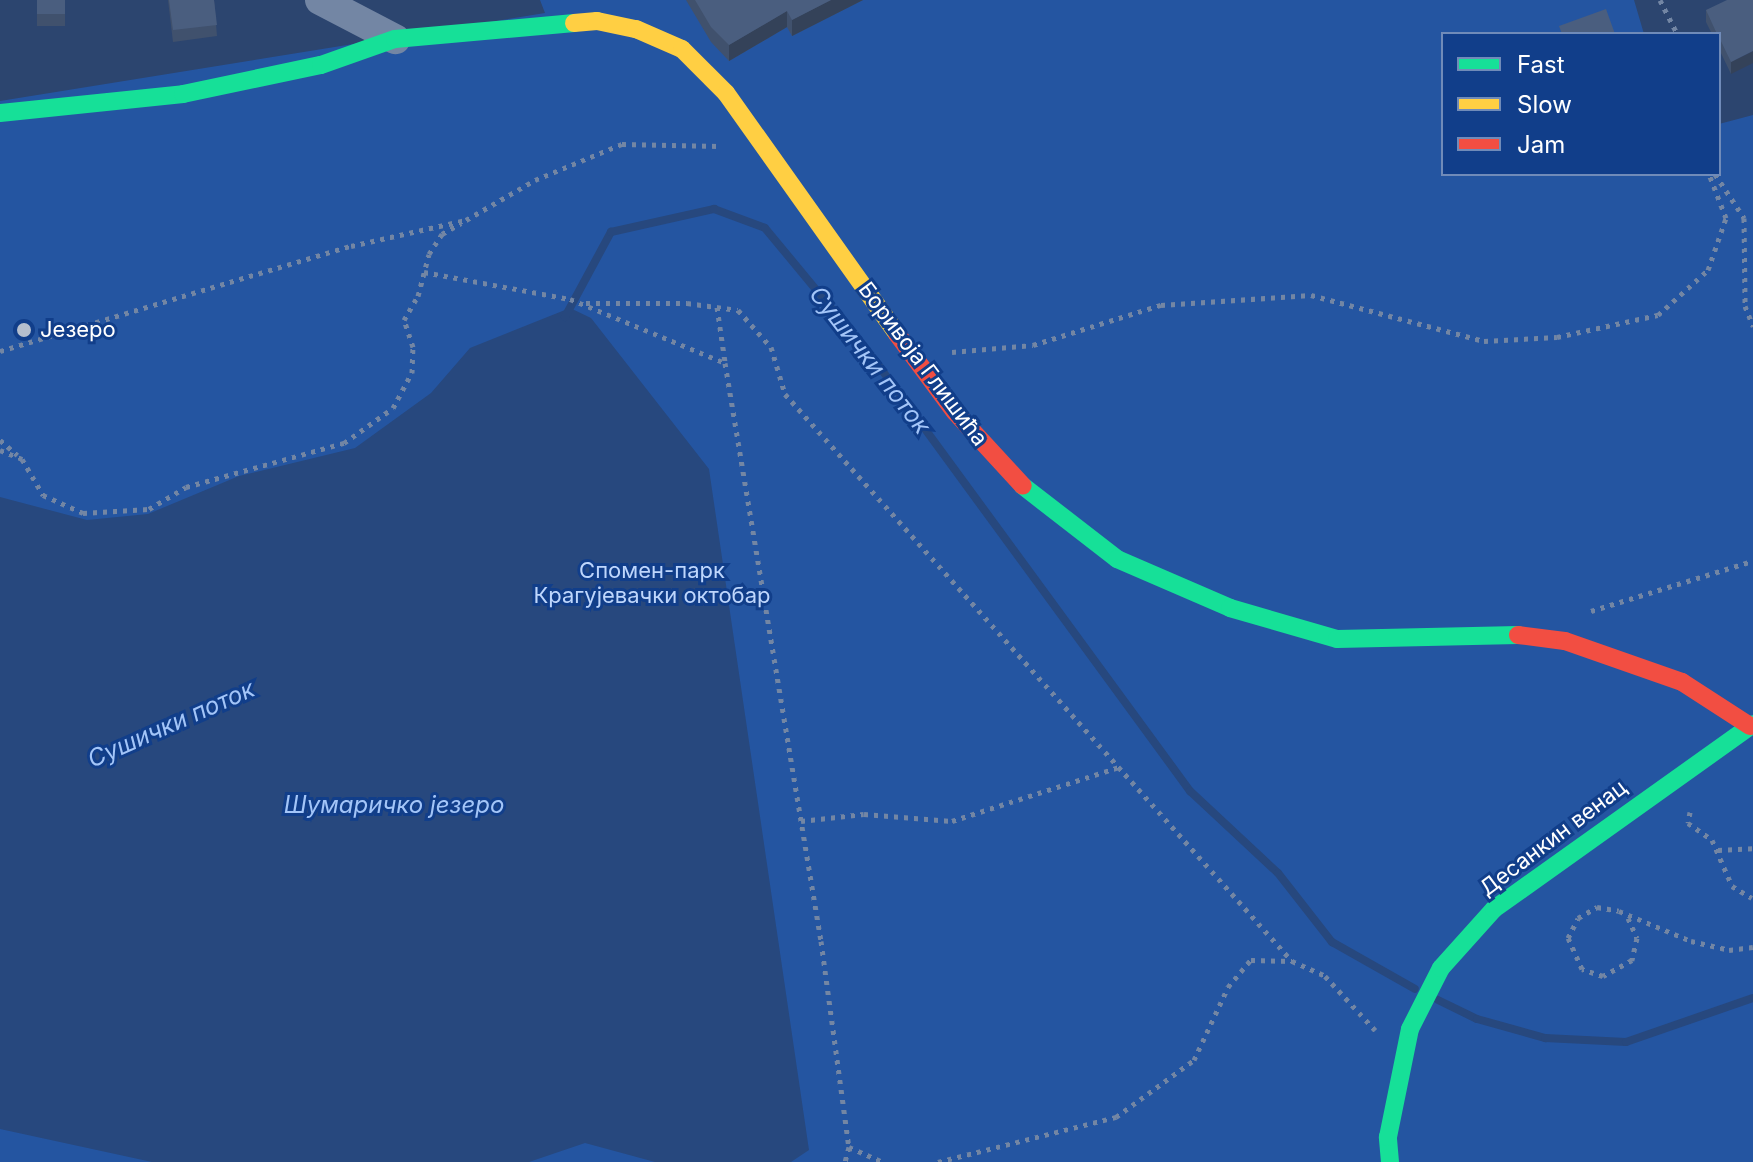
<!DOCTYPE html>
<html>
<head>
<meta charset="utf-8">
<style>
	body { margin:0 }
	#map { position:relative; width:1753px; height:1162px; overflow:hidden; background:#2c456f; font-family:Inter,sans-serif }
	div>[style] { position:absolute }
	.green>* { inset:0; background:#2455a1 }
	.water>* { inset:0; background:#27487e }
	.stream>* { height:8px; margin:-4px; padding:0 4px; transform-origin:4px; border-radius:4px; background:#27487e }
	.path>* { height:5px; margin-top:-2.5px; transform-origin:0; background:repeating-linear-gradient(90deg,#7386a4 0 4px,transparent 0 10px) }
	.street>* { height:30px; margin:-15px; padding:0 15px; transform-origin:15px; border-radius:15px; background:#7386a4 }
	.fast>* { height:18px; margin:-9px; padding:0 9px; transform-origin:9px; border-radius:9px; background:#16e098 }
	.slow>* { height:18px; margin:-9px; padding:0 9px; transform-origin:9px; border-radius:9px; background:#ffcf43 }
	.jam>* { height:18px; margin:-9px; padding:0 9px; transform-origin:9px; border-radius:9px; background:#f24e42 }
	.wall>* { inset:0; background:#40516d; transform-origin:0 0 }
	.shaded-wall>* { inset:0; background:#344259 }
	.building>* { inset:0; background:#4a5e7f; transform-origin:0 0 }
	.dots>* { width:22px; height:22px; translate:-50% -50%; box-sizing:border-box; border:4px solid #113e8a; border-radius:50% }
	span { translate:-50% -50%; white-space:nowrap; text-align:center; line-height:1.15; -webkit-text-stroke:6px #113e8a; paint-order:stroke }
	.poi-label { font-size:22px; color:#fff }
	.left { translate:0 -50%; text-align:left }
	.street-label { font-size:22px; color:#fff }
	.park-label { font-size:22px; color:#bed6fc }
	.water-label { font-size:24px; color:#a3c5f8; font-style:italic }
	.legend { position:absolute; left:1441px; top:32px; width:280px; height:144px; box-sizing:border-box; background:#113e8a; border:2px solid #708bb9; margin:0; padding:10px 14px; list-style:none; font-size:24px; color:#fff }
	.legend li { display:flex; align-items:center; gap:16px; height:40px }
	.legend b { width:40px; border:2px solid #708bb9 }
</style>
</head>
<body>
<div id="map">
	<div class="green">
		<div style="clip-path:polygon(540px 0,1634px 0,1644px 34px,1443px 34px,1443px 174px,1719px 174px,1719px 124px,1753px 115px,1753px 1162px,0 1162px,0 101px,545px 13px)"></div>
	</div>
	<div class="water">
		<div style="clip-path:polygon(570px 308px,591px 318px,709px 469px,809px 1150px,791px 1162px,655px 1162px,585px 1143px,529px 1162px,152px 1162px,0 1129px,0 497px,87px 520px,148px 514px,239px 476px,355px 448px,431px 393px,470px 348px)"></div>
	</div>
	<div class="stream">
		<div style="left:565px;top:317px;width:97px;rotate:-61.6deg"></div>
		<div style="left:611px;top:232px;width:106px;rotate:-12.6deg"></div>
		<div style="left:714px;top:209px;width:54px;rotate:20.4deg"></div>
		<div style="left:765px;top:228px;width:174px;rotate:50.4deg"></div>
		<div style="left:876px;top:362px;width:532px;rotate:53.8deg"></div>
		<div style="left:1190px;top:791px;width:120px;rotate:43deg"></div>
		<div style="left:1278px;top:873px;width:88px;rotate:52deg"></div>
		<div style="left:1332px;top:942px;width:95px;rotate:29.5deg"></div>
		<div style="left:1438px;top:1000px;width:43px;rotate:26deg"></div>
		<div style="left:1477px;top:1019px;width:71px;rotate:15.6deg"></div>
		<div style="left:1545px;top:1038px;width:81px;rotate:2.8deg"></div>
		<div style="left:1626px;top:1042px;width:134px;rotate:-19.1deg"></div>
	</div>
	<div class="path">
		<div style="left:1660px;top:0;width:38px;rotate:63deg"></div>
		<div style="left:1715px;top:174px;width:53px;rotate:56.6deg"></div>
		<div style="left:1744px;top:218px;width:88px;rotate:89.3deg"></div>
		<div style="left:1745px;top:306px;width:22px;rotate:68deg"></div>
		<div style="left:424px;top:272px;width:148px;rotate:10.5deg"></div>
		<div style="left:570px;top:299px;width:168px;rotate:22.4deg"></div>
		<div style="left:725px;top:363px;width:586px;rotate:80.57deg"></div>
		<div style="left:821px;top:941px;width:208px;rotate:82.3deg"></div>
		<div style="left:849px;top:1147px;width:16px;rotate:105deg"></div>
		<div style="left:586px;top:303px;width:101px"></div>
		<div style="left:687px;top:303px;width:51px;rotate:7.8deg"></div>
		<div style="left:738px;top:310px;width:50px;rotate:48.3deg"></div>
		<div style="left:771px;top:347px;width:49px;rotate:73.4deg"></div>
		<div style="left:785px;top:394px;width:761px;rotate:48.2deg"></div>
		<div style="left:717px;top:307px;width:56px;rotate:81.7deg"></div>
		<div style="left:0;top:351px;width:366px;rotate:-16.7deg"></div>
		<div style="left:351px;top:246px;width:118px;rotate:-12.7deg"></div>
		<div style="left:466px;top:220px;width:80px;rotate:-30.1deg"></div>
		<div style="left:535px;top:180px;width:94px;rotate:-22.5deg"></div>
		<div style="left:622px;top:144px;width:97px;rotate:1.2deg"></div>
		<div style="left:952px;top:352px;width:81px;rotate:-4.9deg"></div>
		<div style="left:1033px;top:345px;width:134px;rotate:-17.4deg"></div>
		<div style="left:1161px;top:305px;width:150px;rotate:-3.8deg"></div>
		<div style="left:1311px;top:295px;width:179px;rotate:14.9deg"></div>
		<div style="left:1484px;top:341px;width:73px;rotate:-3.1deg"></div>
		<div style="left:1557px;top:337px;width:103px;rotate:-12.3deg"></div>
		<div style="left:1658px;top:315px;width:67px;rotate:-42deg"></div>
		<div style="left:1708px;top:270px;width:55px;rotate:-70.9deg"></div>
		<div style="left:1726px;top:218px;width:47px;rotate:-111.1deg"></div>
		<div style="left:0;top:440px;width:23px;rotate:41deg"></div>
		<div style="left:0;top:450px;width:24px;rotate:22deg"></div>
		<div style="left:22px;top:459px;width:42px;rotate:59.7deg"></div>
		<div style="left:43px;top:495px;width:44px;rotate:24.2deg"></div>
		<div style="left:83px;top:513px;width:66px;rotate:-3.5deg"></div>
		<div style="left:149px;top:509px;width:43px;rotate:-30.7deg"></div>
		<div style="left:186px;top:487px;width:164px;rotate:-15.6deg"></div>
		<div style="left:344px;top:443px;width:60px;rotate:-35.5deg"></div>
		<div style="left:393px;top:408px;width:40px;rotate:-62deg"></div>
		<div style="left:412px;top:373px;width:26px;rotate:-88deg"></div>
		<div style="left:413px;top:347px;width:28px;rotate:-108deg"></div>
		<div style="left:404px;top:320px;width:28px;rotate:-60deg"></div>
		<div style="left:418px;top:296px;width:43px;rotate:-75.3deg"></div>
		<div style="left:429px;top:254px;width:24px;rotate:-57deg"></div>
		<div style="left:442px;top:234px;width:22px;rotate:-30deg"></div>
		<div style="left:1591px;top:611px;width:170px;rotate:-17.2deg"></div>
		<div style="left:1690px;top:812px;width:11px;rotate:100deg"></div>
		<div style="left:1688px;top:823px;width:29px;rotate:35deg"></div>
		<div style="left:1712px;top:840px;width:50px;rotate:66.5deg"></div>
		<div style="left:1732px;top:886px;width:23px;rotate:31deg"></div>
		<div style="left:801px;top:821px;width:63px;rotate:-6.3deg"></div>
		<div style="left:864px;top:814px;width:88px;rotate:4.5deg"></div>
		<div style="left:952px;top:821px;width:176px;rotate:-17.9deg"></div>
		<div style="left:1718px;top:850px;width:35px;rotate:-3deg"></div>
		<div style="left:1628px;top:918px;width:22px;rotate:66deg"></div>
		<div style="left:1637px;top:938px;width:23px;rotate:103deg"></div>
		<div style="left:1632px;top:960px;width:33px;rotate:151deg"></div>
		<div style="left:1603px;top:976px;width:22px;rotate:-162deg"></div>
		<div style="left:1582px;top:969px;width:34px;rotate:-114deg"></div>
		<div style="left:1568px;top:938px;width:22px;rotate:-63deg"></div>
		<div style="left:1578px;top:918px;width:22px;rotate:-30deg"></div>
		<div style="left:1597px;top:907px;width:22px;rotate:10deg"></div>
		<div style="left:1619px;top:911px;width:78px;rotate:22.6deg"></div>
		<div style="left:1691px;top:941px;width:39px;rotate:13deg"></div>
		<div style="left:1729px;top:950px;width:24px;rotate:-7deg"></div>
		<div style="left:849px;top:1147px;width:36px;rotate:24deg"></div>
		<div style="left:938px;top:1162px;width:184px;rotate:-14.2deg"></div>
		<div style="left:1116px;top:1117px;width:97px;rotate:-36.2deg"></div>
		<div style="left:1194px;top:1060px;width:81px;rotate:-65deg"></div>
		<div style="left:1228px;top:987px;width:35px;rotate:-50deg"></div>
		<div style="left:1251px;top:960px;width:41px;rotate:1.4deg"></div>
		<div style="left:1292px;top:961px;width:36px;rotate:24deg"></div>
		<div style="left:1325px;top:976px;width:74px;rotate:47.2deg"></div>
	</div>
	<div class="street">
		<div style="left:320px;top:0;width:85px;rotate:27.5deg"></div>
	</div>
	<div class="fast">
		<div style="left:0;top:113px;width:184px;rotate:-5.9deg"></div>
		<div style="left:183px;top:94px;width:141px;rotate:-11.9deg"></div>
		<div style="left:321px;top:65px;width:78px;rotate:-19.4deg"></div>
		<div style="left:395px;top:39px;width:180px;rotate:-5.1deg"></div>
		<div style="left:1023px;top:486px;width:119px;rotate:37.8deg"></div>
		<div style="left:1117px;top:559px;width:123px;rotate:23.4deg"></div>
		<div style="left:1230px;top:608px;width:111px;rotate:16.2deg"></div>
		<div style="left:1337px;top:639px;width:181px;rotate:-1.3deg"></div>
		<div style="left:1390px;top:1162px;width:25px;rotate:-95deg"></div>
		<div style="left:1388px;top:1137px;width:110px;rotate:-78.5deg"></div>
		<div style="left:1410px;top:1029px;width:68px;rotate:-63.1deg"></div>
		<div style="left:1441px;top:968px;width:79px;rotate:-48.1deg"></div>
		<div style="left:1494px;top:909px;width:318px;rotate:-35.5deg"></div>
	</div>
	<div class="slow">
		<div style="left:574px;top:23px;width:23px;rotate:-5deg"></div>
		<div style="left:597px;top:21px;width:40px;rotate:12deg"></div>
		<div style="left:636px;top:29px;width:50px;rotate:23.5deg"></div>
		<div style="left:682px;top:49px;width:62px;rotate:45deg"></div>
		<div style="left:726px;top:93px;width:296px;rotate:54.6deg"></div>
	</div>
	<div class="jam">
		<div style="left:897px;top:334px;width:97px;rotate:53.4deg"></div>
		<div style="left:955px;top:412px;width:100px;rotate:47.4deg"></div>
		<div style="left:1518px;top:635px;width:47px;rotate:7.3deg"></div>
		<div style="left:1565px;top:641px;width:124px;rotate:19.3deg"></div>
		<div style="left:1682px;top:682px;width:81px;rotate:32.9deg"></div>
	</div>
	<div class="wall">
		<div style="left:37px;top:0;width:28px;height:26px"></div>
		<div style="clip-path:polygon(168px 0,214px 0,217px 36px,173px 42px)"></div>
		<div style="clip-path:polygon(686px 0,863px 0,792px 36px,787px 27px,729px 61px,711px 42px)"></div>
		<div style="clip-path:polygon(1753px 0,1731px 74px,1719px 49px,1719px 34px,1712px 34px,1706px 22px,1706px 10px)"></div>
	</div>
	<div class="shaded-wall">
		<div style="clip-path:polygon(831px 0,863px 0,792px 36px,792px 20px)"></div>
		<div style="clip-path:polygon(787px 11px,787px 27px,729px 61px,729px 45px)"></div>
		<div style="clip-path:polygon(1753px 51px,1753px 63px,1731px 74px,1731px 62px)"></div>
	</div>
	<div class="building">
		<div style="left:37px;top:0;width:28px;height:14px"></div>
		<div style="clip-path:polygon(169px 0,214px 0,217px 25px,173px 30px)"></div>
		<div style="clip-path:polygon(695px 0,831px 0,792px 20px,787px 11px,729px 45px,711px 27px)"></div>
		<div style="clip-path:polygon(1727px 0,1753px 0,1753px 51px,1731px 62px,1719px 37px,1719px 34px,1717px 34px,1706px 10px)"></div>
		<div style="clip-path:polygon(1606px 9px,1615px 34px,1562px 34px,1559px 26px)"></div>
	</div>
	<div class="dots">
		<div style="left:24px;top:330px;background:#b5becd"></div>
	</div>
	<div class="poi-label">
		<span class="left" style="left:40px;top:330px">Језеро</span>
	</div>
	<div class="street-label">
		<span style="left:923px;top:364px;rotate:53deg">Боривоја Глишића</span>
		<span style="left:1553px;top:838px;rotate:-37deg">Десанкин венац</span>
	</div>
	<div class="park-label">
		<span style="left:652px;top:583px">Спомен-парк<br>Крагујевачки октобар</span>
	</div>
	<div class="water-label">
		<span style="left:870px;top:360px;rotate:52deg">Сушички поток</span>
		<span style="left:171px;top:724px;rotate:-24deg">Сушички поток</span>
		<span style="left:394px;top:805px">Шумаричко језеро</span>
	</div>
	<ul class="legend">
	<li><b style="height:10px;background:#16e098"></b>Fast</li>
	<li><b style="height:10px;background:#ffcf43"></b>Slow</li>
	<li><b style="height:10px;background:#f24e42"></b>Jam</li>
	</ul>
</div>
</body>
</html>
